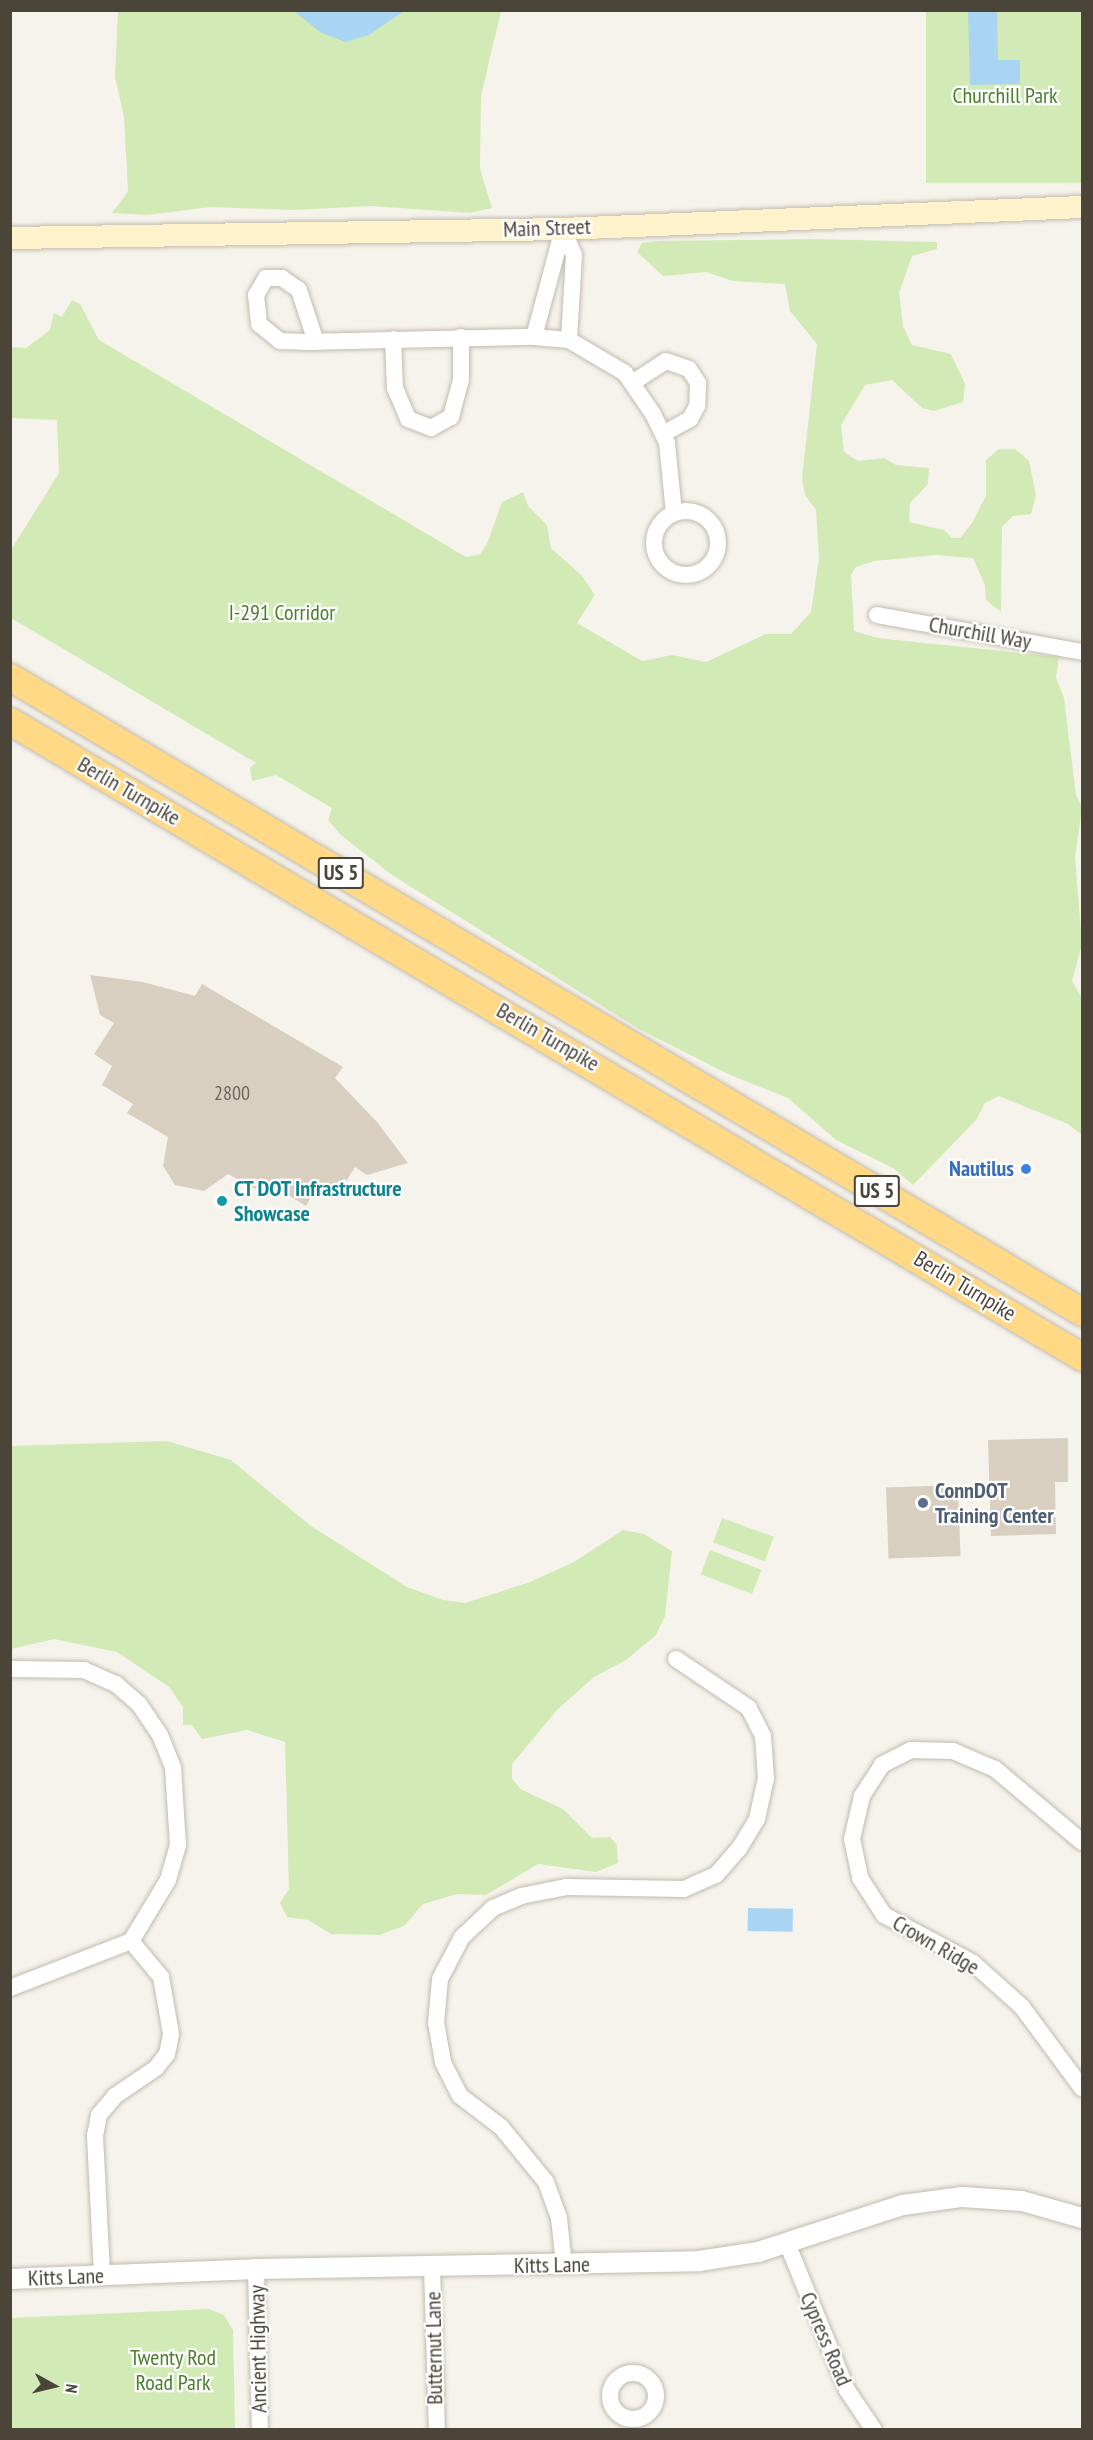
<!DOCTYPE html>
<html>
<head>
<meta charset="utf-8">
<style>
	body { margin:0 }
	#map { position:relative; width:1093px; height:2440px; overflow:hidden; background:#f6f3ec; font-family:"PT Sans Narrow",sans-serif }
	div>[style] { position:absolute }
	.green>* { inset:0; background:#d2eab5; transform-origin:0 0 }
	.water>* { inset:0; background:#a9d4f2; transform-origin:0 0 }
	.building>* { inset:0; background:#d8cfc1; transform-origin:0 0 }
	.roads { filter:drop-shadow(0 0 2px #c2bbae) drop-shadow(0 0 2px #c2bbae) }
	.minor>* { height:16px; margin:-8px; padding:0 8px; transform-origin:8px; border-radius:8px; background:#fff }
	.minor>.ring { margin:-8px; padding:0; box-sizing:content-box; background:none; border:16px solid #fff; border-radius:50% }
	.tertiary>* { height:20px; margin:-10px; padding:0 10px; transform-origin:10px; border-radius:10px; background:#fff }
	.secondary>* { height:22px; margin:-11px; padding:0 11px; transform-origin:11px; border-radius:11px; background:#fff3cd }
	.trunk>* { height:27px; margin:-13.5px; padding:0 13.5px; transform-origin:13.5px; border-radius:13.5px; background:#ffd985 }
	.dots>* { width:16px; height:16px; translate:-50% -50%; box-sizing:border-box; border:3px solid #fff; border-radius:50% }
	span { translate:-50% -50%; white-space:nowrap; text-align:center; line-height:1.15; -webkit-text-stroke:4.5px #fff; paint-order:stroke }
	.number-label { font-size:20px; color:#6e675b }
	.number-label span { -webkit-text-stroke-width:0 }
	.shield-label span { padding:2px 4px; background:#fff; border:2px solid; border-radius:4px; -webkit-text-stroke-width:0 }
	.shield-label { font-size:21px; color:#4b4439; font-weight:700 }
	.park-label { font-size:22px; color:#4a7f2a }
	.street-label { font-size:22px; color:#4b4439 }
	.shop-label { font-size:22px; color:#366cbe; font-weight:700 }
	.right { translate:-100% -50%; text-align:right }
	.culture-label { font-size:22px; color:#0d838f; font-weight:700 }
	.left { translate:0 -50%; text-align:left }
	.service-label { font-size:22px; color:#4e5e75; font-weight:700 }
	.frame { position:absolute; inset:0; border:12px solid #4b4439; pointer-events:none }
	.north { position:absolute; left:24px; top:2356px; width:60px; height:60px; -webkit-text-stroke:4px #fff; paint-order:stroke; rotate:98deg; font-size:16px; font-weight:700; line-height:24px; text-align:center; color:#4b4439 }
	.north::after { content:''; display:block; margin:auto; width:21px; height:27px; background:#4b4439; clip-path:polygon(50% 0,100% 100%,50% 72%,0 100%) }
</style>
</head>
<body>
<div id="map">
	<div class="green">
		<div style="clip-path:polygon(118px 11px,501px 11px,481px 96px,480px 169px,492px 208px,470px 213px,371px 206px,294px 210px,211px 207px,147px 215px,112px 213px,128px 191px,124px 117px,115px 77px)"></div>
		<div style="left:926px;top:11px;width:156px;height:172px"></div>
		<div style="clip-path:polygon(813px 239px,937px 242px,937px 249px,912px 256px,899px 293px,903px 326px,912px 345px,951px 354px,965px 384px,963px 402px,934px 411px,922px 408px,892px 380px,865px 385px,841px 425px,844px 452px,858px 461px,884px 458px,896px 465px,929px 468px,928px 484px,910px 503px,909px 522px,944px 530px,952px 538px,960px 538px,972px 523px,986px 496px,986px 460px,999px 449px,1015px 449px,1029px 461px,1036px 495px,1031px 514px,1013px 516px,1002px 527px,1001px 612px,986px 600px,985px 585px,973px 558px,936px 555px,874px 561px,856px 567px,851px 575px,854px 631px,878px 638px,1059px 657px,1056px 678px,1064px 698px,1076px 795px,1082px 808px,1075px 857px,1082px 944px,1072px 981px,1082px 998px,1082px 1135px,1068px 1124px,999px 1096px,985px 1103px,976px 1120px,913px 1185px,893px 1168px,836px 1140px,788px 1098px,730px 1075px,639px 1029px,392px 875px,342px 836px,328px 820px,332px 808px,276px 775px,252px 781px,250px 768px,256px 763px,11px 618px,11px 550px,59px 473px,57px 420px,11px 418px,11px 347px,26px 348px,50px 330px,54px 313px,62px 317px,72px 300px,80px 304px,99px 340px,466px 557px,480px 554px,487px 544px,502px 502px,523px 492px,528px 506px,547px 525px,551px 548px,582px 576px,595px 595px,577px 623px,642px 661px,672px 655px,706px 662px,766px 634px,791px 634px,811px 612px,819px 558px,816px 510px,805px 495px,802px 478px,817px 344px,790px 311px,785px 284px,733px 281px,706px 272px,663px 276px,637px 252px,642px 243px,660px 241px)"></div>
		<div style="clip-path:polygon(167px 1441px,231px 1460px,311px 1526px,407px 1587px,443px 1600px,465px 1603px,530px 1582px,574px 1562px,623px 1530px,644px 1534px,672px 1551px,665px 1616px,656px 1635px,626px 1660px,594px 1677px,557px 1710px,512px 1764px,512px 1778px,520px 1789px,563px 1809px,592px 1838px,610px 1837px,617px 1845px,618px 1863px,596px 1872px,538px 1864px,486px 1895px,457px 1894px,423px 1904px,404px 1926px,379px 1935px,331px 1934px,308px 1920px,287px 1917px,280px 1903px,289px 1889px,285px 1742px,247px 1730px,202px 1739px,192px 1725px,183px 1725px,183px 1707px,169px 1687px,117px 1652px,54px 1639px,11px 1649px,11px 1446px)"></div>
		<div style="left:722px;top:1518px;width:55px;height:26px;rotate:20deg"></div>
		<div style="left:710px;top:1550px;width:55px;height:26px;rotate:21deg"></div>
		<div style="clip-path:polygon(209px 2309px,224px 2315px,233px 2330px,235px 2429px,11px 2429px,11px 2318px)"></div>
	</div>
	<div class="water">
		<div style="clip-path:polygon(294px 11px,404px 11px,369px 35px,345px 42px,320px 32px)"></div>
		<div style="clip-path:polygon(968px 11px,997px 11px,998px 60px,1020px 60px,1020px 84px,970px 85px)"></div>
		<div style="left:748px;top:1908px;width:45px;height:23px;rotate:1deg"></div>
	</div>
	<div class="building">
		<div style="clip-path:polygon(90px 975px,143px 982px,195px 996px,202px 984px,343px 1067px,335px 1078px,377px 1122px,408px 1163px,367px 1175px,355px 1167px,335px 1199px,317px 1187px,306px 1206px,273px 1186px,267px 1195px,228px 1174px,204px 1191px,175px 1185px,163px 1166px,168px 1137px,127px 1113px,133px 1104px,102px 1085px,112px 1066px,94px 1054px,114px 1023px,100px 1015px)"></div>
		<div style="clip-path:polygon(1068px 1438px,1068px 1482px,1055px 1482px,1056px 1534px,991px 1536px,988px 1440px)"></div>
		<div style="left:958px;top:1485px;width:71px;height:72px;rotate:88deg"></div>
	</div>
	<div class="roads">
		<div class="minor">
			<div style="left:563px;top:229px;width:28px;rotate:67deg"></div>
			<div style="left:574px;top:255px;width:85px;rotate:93.4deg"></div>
			<div style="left:534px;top:337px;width:112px;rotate:-75deg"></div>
			<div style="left:393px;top:339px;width:49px;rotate:87.7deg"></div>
			<div style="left:395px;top:388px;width:34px;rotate:67deg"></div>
			<div style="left:408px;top:419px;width:25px;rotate:21deg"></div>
			<div style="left:431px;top:428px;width:23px;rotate:-29deg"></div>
			<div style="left:451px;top:417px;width:39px;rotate:-75deg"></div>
			<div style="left:461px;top:379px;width:42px;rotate:-90deg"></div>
			<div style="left:316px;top:342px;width:55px;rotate:-108.1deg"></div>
			<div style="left:299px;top:290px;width:21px;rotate:-145deg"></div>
			<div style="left:282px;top:278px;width:16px;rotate:180deg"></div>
			<div style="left:266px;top:278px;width:20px;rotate:120deg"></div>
			<div style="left:256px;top:295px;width:29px;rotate:84deg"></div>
			<div style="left:259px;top:324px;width:27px;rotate:39deg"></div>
			<div style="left:280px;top:341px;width:25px;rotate:2deg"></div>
			<div style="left:305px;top:342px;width:229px;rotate:-1.3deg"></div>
			<div style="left:534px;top:337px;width:35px;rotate:5deg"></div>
			<div style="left:569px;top:340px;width:65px;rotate:30.5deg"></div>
			<div style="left:625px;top:373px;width:50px;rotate:55.7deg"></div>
			<div style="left:653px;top:414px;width:32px;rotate:64deg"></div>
			<div style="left:667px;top:443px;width:70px;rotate:84.3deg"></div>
			<div style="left:632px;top:383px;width:40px;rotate:-32.9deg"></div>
			<div style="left:666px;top:361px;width:24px;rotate:19deg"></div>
			<div style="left:689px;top:369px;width:17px;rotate:57deg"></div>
			<div style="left:698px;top:383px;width:23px;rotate:92deg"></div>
			<div style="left:697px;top:406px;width:15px;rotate:118deg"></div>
			<div style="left:690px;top:419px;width:31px;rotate:151deg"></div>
			<div class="ring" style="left:654px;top:511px;width:48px;height:48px"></div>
			<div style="left:877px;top:615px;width:208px;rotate:10.2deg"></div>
			<div style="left:10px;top:1669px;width:74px;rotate:0.8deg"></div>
			<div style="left:84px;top:1670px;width:36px;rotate:24deg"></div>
			<div style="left:117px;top:1685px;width:29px;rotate:41deg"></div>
			<div style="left:139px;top:1704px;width:37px;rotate:56deg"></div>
			<div style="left:160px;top:1735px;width:35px;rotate:68deg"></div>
			<div style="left:173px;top:1768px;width:77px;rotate:86.3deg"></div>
			<div style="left:178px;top:1845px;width:36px;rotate:106deg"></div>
			<div style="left:168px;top:1880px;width:71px;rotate:121.2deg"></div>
			<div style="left:1082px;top:1842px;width:114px;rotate:-140deg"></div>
			<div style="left:995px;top:1769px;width:46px;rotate:-156.8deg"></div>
			<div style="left:953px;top:1751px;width:42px;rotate:-178.6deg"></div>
			<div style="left:911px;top:1750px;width:33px;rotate:153deg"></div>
			<div style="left:882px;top:1765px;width:37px;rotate:123deg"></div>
			<div style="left:862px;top:1796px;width:44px;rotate:103.1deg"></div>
			<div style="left:852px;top:1839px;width:40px;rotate:78deg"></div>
			<div style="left:860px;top:1878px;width:44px;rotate:57deg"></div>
			<div style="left:884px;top:1915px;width:101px;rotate:28.3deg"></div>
			<div style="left:973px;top:1963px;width:66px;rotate:41.9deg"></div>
			<div style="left:1022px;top:2007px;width:101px;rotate:53.5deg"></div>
			<div style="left:10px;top:1988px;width:130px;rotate:-21.2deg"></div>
			<div style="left:131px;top:1941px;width:47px;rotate:50.2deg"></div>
			<div style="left:161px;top:1977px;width:58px;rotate:80deg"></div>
			<div style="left:171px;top:2034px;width:20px;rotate:101deg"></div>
			<div style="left:167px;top:2054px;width:18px;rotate:128deg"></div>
			<div style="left:156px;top:2068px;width:50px;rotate:145.7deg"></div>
			<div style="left:115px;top:2096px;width:25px;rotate:130deg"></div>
			<div style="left:99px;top:2115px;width:21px;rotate:101deg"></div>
			<div style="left:95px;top:2136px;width:140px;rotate:87.1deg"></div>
			<div style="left:787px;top:2243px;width:159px;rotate:67.8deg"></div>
			<div style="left:847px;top:2390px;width:48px;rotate:56deg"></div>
			<div style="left:564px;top:2265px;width:47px;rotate:-96.1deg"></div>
			<div style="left:559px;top:2218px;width:38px;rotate:-110deg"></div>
			<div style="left:546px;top:2182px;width:71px;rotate:-129.3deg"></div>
			<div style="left:501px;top:2127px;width:51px;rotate:-142.9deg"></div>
			<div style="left:460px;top:2096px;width:38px;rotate:-117deg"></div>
			<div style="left:443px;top:2062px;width:40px;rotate:-100deg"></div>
			<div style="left:436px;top:2023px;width:44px;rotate:-84.8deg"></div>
			<div style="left:440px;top:1979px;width:47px;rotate:-62.4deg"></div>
			<div style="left:462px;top:1937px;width:42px;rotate:-43.1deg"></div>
			<div style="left:493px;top:1908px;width:30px;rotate:-23deg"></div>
			<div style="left:521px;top:1896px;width:47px;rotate:-11.1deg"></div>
			<div style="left:567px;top:1887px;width:117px;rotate:1deg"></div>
			<div style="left:684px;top:1889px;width:35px;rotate:-24deg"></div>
			<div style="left:716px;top:1875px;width:35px;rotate:-49deg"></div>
			<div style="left:739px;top:1849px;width:35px;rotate:-59deg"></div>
			<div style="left:757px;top:1819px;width:42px;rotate:-77.6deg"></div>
			<div style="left:766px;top:1778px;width:42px;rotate:-94.1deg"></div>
			<div style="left:763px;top:1736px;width:31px;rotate:-117deg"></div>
			<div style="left:749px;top:1708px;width:88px;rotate:-146.1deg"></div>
			<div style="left:432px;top:2266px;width:164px;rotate:88.3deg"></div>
			<div style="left:256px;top:2269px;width:161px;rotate:88.6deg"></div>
			<div class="ring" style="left:610px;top:2373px;width:30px;height:30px"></div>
		</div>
		<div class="tertiary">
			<div style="left:10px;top:2279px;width:246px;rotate:-2.3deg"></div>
			<div style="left:256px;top:2269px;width:443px;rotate:-1deg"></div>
			<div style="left:699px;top:2261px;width:60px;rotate:-8.7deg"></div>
			<div style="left:758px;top:2252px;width:152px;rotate:-18deg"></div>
			<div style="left:903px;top:2205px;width:60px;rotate:-7.7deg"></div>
			<div style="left:962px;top:2197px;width:60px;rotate:3.8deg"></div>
			<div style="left:1022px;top:2201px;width:62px;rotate:15.8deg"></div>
		</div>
		<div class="secondary">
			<div style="left:10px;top:238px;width:553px;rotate:-0.93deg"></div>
			<div style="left:563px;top:229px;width:519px;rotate:-2.43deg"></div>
		</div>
		<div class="trunk">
			<div style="left:10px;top:677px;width:1246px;rotate:30.64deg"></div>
			<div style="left:10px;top:721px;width:1246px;rotate:30.68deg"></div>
		</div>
	</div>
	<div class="dots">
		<div style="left:1026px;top:1169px;background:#3f7fe0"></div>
		<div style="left:222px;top:1201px;background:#0f9aa8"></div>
		<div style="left:923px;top:1503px;background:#5c6f8a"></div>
	</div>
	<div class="number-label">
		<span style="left:232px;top:1093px">2800</span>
	</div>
	<div class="shield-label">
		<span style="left:341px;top:873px">US 5</span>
		<span style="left:877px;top:1191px">US 5</span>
	</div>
	<div class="park-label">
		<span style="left:1005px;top:96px">Churchill Park</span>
		<span style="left:282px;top:613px">I-291 Corridor</span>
		<span style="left:173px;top:2370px">Twenty Rod<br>Road Park</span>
	</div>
	<div class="street-label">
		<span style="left:547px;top:228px;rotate:-2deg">Main Street</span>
		<span style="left:980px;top:633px;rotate:10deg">Churchill Way</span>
		<span style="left:129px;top:791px;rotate:30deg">Berlin Turnpike</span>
		<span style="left:548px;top:1037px;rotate:30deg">Berlin Turnpike</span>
		<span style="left:965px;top:1286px;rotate:31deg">Berlin Turnpike</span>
		<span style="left:936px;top:1945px;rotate:30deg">Crown Ridge</span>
		<span style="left:552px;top:2265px;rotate:-1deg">Kitts Lane</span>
		<span style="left:66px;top:2277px;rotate:-2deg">Kitts Lane</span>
		<span style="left:826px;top:2339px;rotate:67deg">Cypress Road</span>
		<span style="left:434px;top:2348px;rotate:-91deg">Butternut Lane</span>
		<span style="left:258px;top:2349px;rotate:-91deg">Ancient Highway</span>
	</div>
	<div class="shop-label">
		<span class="right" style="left:1014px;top:1169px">Nautilus</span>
	</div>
	<div class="culture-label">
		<span class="left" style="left:234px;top:1201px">CT DOT Infrastructure<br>Showcase</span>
	</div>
	<div class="service-label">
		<span class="left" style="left:935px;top:1503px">ConnDOT<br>Training Center</span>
	</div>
	<div class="frame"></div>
	<div class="north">N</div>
</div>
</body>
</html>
